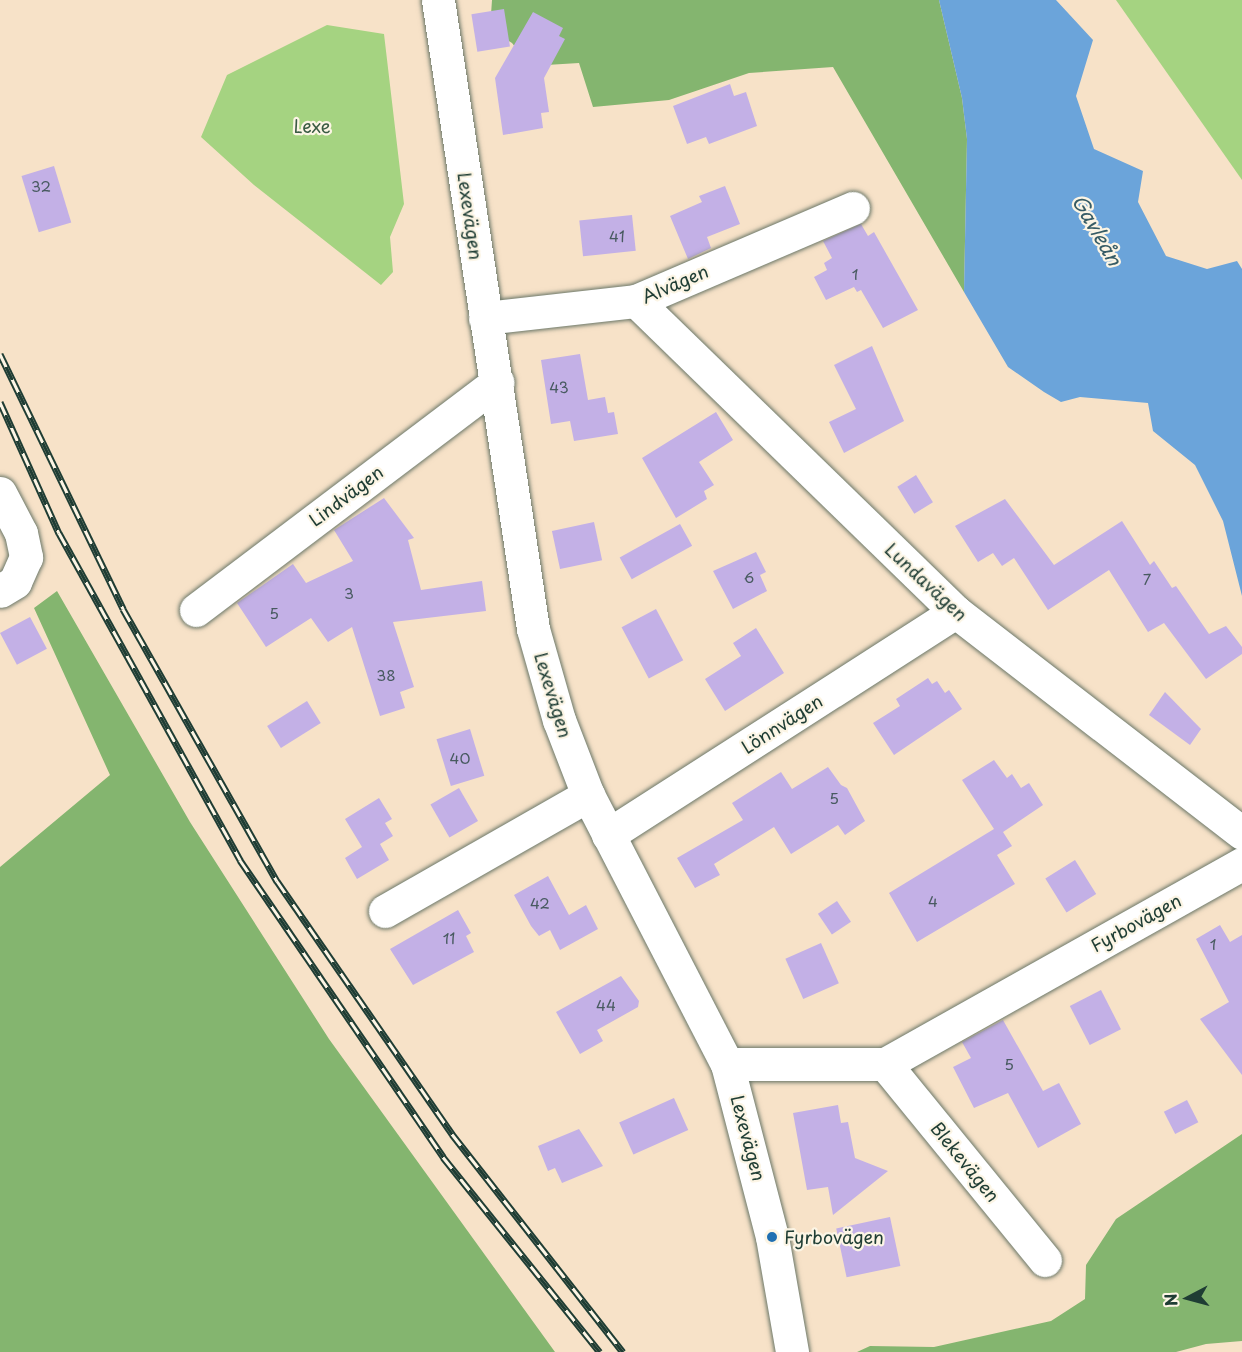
<!DOCTYPE html>
<html>
<head>
<meta charset="utf-8">
<style>
	body { margin:0 }
	#map { position:relative; width:1242px; height:1352px; overflow:hidden; background:#f7e2c8; font-family:"Playpen Sans",sans-serif }
	div>[style] { position:absolute }
	.green>* { inset:0; background:#a5d381 }
	.forest>* { inset:0; background:#84b56f }
	.water>* { inset:0; background:#6ba4da }
	.building>* { inset:0; background:#c3b0e6; transform-origin:0 0 }
	.roads { filter:drop-shadow(0 0 2px #6b7768) drop-shadow(0 0 2px #6b7768) }
	.minor>* { height:33px; margin:-16.5px; padding:0 16.5px; transform-origin:16.5px; border-radius:16.5px; background:#fff }
	.rail>* { height:7px; margin-top:-3.5px; transform-origin:0; background:repeating-linear-gradient(90deg,#fcf5e5 0 14px,#1f3d34 0 28px); box-sizing:border-box; border-block:2px solid #1f3d34 }
	.dots>* { width:16px; height:16px; translate:-50% -50%; box-sizing:border-box; border:3px solid #fcf5e5; border-radius:50% }
	span { translate:-50% -50%; white-space:nowrap; text-align:center; line-height:1.15; -webkit-text-stroke:4.5px #fcf5e5; paint-order:stroke }
	.number-label { font-size:15px; color:#485a60 }
	.number-label span { -webkit-text-stroke-width:0 }
	.park-label { font-size:18px; color:#3a5b43 }
	.street-label { font-size:18px; color:#1f3d34 }
	.poi-label { font-size:18px; color:#1f3d34 }
	.left { translate:0 -50%; text-align:left }
	.water-label { font-size:20px; color:#365c66; font-style:italic }
	.north { position:absolute; left:1158px; top:1268px; width:60px; height:60px; -webkit-text-stroke:4px #fcf5e5; paint-order:stroke; rotate:264deg; font-size:16px; font-weight:700; line-height:24px; text-align:center; color:#1f3d34 }
	.north::after { content:''; display:block; margin:auto; width:21px; height:27px; background:#1f3d34; clip-path:polygon(50% 0,100% 100%,50% 72%,0 100%) }
</style>
</head>
<body>
<div id="map">
	<div class="green">
		<div style="clip-path:polygon(1116px 0,1242px 0,1242px 180px)"></div>
		<div style="clip-path:polygon(327px 25px,384px 34px,404px 204px,390px 237px,393px 272px,381px 285px,254px 185px,201px 137px,227px 75px)"></div>
	</div>
	<div class="forest">
		<div style="clip-path:polygon(492px 0,939px 0,962px 98px,967px 139px,964px 292px,833px 67px,749px 73px,669px 100px,593px 107px,579px 63px,530px 66px,512px 43px,490px 29px)"></div>
		<div style="clip-path:polygon(57px 591px,190px 822px,329px 1039px,555px 1352px,0 1352px,0 867px,110px 775px,34px 608px)"></div>
		<div style="clip-path:polygon(1242px 1134px,1242px 1341px,1206px 1344px,1176px 1352px,857px 1352px,870px 1346px,934px 1347px,1051px 1321px,1085px 1299px,1086px 1265px,1116px 1219px)"></div>
	</div>
	<div class="water">
		<div style="clip-path:polygon(939px 0,1056px 0,1093px 40px,1076px 96px,1094px 149px,1143px 171px,1138px 202px,1166px 256px,1207px 269px,1237px 261px,1242px 269px,1242px 596px,1223px 521px,1195px 465px,1153px 431px,1148px 403px,1080px 397px,1061px 402px,1044px 392px,1008px 367px,964px 292px,967px 139px,962px 98px)"></div>
	</div>
	<div class="building">
		<div style="left:504px;top:9px;width:38px;height:33px;rotate:81deg"></div>
		<div style="clip-path:polygon(533px 12px,563px 28px,559px 36px,565px 39px,544px 78px,549px 112px,541px 113px,543px 128px,503px 135px,495px 78px)"></div>
		<div style="clip-path:polygon(730px 84px,734px 96px,746px 92px,757px 126px,709px 144px,706px 137px,687px 144px,673px 106px)"></div>
		<div style="left:54px;top:166px;width:59px;height:34px;rotate:73deg"></div>
		<div style="clip-path:polygon(725px 186px,740px 224px,707px 237px,711px 248px,688px 259px,670px 216px,702px 202px,699px 196px)"></div>
		<div style="left:632px;top:215px;width:36px;height:53px;rotate:84deg"></div>
		<div style="clip-path:polygon(861px 224px,868px 236px,874px 232px,918px 310px,883px 328px,861px 290px,857px 292px,854px 287px,826px 300px,814px 277px,827px 270px,824px 263px,832px 258px,823px 241px)"></div>
		<div style="clip-path:polygon(872px 346px,904px 421px,844px 453px,829px 422px,856px 409px,834px 365px)"></div>
		<div style="clip-path:polygon(580px 354px,588px 400px,605px 397px,608px 413px,614px 412px,618px 434px,574px 441px,570px 421px,551px 424px,541px 360px)"></div>
		<div style="clip-path:polygon(716px 412px,733px 440px,699px 462px,714px 485px,704px 491px,707px 499px,676px 518px,642px 458px)"></div>
		<div style="left:916px;top:475px;width:32px;height:22px;rotate:58deg"></div>
		<div style="clip-path:polygon(384px 498px,414px 538px,408px 540px,421px 590px,482px 581px,486px 611px,393px 622px,414px 687px,400px 692px,405px 708px,380px 716px,352px 627px,328px 642px,311px 618px,266px 647px,237px 603px,293px 564px,306px 583px,353px 561px,334px 530px)"></div>
		<div style="clip-path:polygon(1005px 499px,1054px 565px,1122px 521px,1150px 565px,1154px 561px,1172px 588px,1176px 586px,1209px 634px,1226px 626px,1242px 647px,1242px 654px,1206px 679px,1164px 623px,1148px 632px,1109px 570px,1048px 610px,1014px 558px,1002px 566px,993px 553px,978px 562px,955px 526px)"></div>
		<div style="left:594px;top:522px;width:39px;height:43px;rotate:78deg"></div>
		<div style="left:680px;top:524px;width:25px;height:69px;rotate:61deg"></div>
		<div style="clip-path:polygon(756px 552px,766px 572px,760px 575px,767px 591px,733px 609px,713px 571px)"></div>
		<div style="left:656px;top:609px;width:58px;height:39px;rotate:62deg"></div>
		<div style="left:30px;top:617px;width:36px;height:34px;rotate:62deg"></div>
		<div style="clip-path:polygon(756px 628px,784px 673px,725px 711px,705px 679px,741px 656px,733px 643px)"></div>
		<div style="clip-path:polygon(928px 678px,932px 684px,937px 681px,945px 693px,949px 690px,962px 709px,894px 755px,873px 723px,900px 706px,896px 699px)"></div>
		<div style="clip-path:polygon(1165px 692px,1201px 729px,1190px 745px,1149px 715px)"></div>
		<div style="left:307px;top:701px;width:26px;height:47px;rotate:58deg"></div>
		<div style="left:470px;top:729px;width:49px;height:35px;rotate:73deg"></div>
		<div style="clip-path:polygon(994px 760px,1007px 778px,1012px 774px,1021px 788px,1029px 783px,1043px 805px,1003px 832px,1012px 846px,997px 855px,1015px 884px,917px 942px,889px 893px,994px 829px,962px 780px)"></div>
		<div style="clip-path:polygon(828px 767px,841px 785px,847px 788px,865px 821px,845px 835px,838px 825px,791px 854px,774px 827px,714px 864px,720px 875px,695px 888px,677px 858px,743px 820px,732px 803px,781px 772px,792px 789px)"></div>
		<div style="left:459px;top:788px;width:38px;height:33px;rotate:60deg"></div>
		<div style="clip-path:polygon(379px 798px,392px 819px,385px 823px,393px 836px,380px 844px,389px 860px,357px 879px,345px 858px,362px 847px,345px 819px)"></div>
		<div style="left:1075px;top:860px;width:40px;height:35px;rotate:58deg"></div>
		<div style="clip-path:polygon(548px 876px,569px 915px,586px 905px,598px 929px,560px 950px,550px 930px,539px 936px,531px 926px,514px 895px)"></div>
		<div style="left:837px;top:901px;width:25px;height:23px;rotate:56deg"></div>
		<div style="clip-path:polygon(458px 910px,471px 933px,466px 936px,474px 952px,413px 985px,390px 949px)"></div>
		<div style="clip-path:polygon(1220px 925px,1230px 942px,1242px 935px,1242px 1075px,1200px 1019px,1229px 1002px,1196px 939px)"></div>
		<div style="left:821px;top:943px;width:44px;height:39px;rotate:66deg"></div>
		<div style="clip-path:polygon(621px 976px,639px 1001px,638px 1007px,597px 1030px,603px 1041px,580px 1054px,556px 1012px)"></div>
		<div style="left:1101px;top:990px;width:44px;height:35px;rotate:63deg"></div>
		<div style="clip-path:polygon(1003px 1020px,1043px 1091px,1059px 1083px,1081px 1124px,1038px 1148px,1008px 1093px,974px 1108px,953px 1067px,971px 1058px,962px 1042px)"></div>
		<div style="left:674px;top:1098px;width:35px;height:60px;rotate:66deg"></div>
		<div style="left:1187px;top:1100px;width:25px;height:26px;rotate:63deg"></div>
		<div style="clip-path:polygon(838px 1105px,841px 1123px,848px 1122px,855px 1158px,888px 1171px,833px 1215px,828px 1187px,807px 1190px,793px 1113px)"></div>
		<div style="clip-path:polygon(579px 1129px,603px 1166px,562px 1183px,555px 1168px,548px 1171px,538px 1146px)"></div>
		<div style="left:890px;top:1217px;width:50px;height:55px;rotate:78deg"></div>
	</div>
	<div class="roads">
		<div class="minor">
			<div style="left:438px;top:0;width:636px;rotate:81.41deg"></div>
			<div style="left:533px;top:629px;width:95px;rotate:74.1deg"></div>
			<div style="left:559px;top:720px;width:80px;rotate:68.9deg"></div>
			<div style="left:588px;top:795px;width:303px;rotate:62.7deg"></div>
			<div style="left:727px;top:1064px;width:179px;rotate:75.4deg"></div>
			<div style="left:772px;top:1237px;width:117px;rotate:80.1deg"></div>
			<div style="left:636px;top:301px;width:446px;rotate:44.2deg"></div>
			<div style="left:956px;top:612px;width:361px;rotate:37.7deg"></div>
			<div style="left:485px;top:318px;width:152px;rotate:-6.4deg"></div>
			<div style="left:636px;top:301px;width:236px;rotate:-23.2deg"></div>
			<div style="left:0;top:493px;width:45px;rotate:62.3deg"></div>
			<div style="left:21px;top:533px;width:25px;rotate:78deg"></div>
			<div style="left:26px;top:557px;width:27px;rotate:114deg"></div>
			<div style="left:15px;top:582px;width:17px;rotate:149deg"></div>
			<div style="left:196px;top:610px;width:378px;rotate:-37.1deg"></div>
			<div style="left:608px;top:835px;width:413px;rotate:-32.7deg"></div>
			<div style="left:385px;top:911px;width:234px;rotate:-29.7deg"></div>
			<div style="left:727px;top:1064px;width:158px"></div>
			<div style="left:885px;top:1064px;width:409px;rotate:-29.3deg"></div>
			<div style="left:885px;top:1064px;width:253px;rotate:50.8deg"></div>
		</div>
	</div>
	<div class="rail">
		<div style="left:0;top:354px;width:283px;rotate:64.2deg"></div>
		<div style="left:123px;top:609px;width:313px;rotate:60.5deg"></div>
		<div style="left:277px;top:881px;width:308px;rotate:55.3deg"></div>
		<div style="left:452px;top:1134px;width:277px;rotate:51.9deg"></div>
		<div style="left:0;top:402px;width:144px;rotate:65.8deg"></div>
		<div style="left:59px;top:533px;width:374px;rotate:61deg"></div>
		<div style="left:240px;top:860px;width:360px;rotate:55.6deg"></div>
		<div style="left:443px;top:1157px;width:250px;rotate:51.2deg"></div>
	</div>
	<div class="dots">
		<div style="left:772px;top:1237px;background:#1f6fb2"></div>
	</div>
	<div class="number-label">
		<span style="left:41px;top:186px">32</span>
		<span style="left:617px;top:236px">41</span>
		<span style="left:855px;top:274px">1</span>
		<span style="left:559px;top:387px">43</span>
		<span style="left:749px;top:577px">6</span>
		<span style="left:1147px;top:579px">7</span>
		<span style="left:349px;top:593px">3</span>
		<span style="left:274px;top:613px">5</span>
		<span style="left:386px;top:675px">38</span>
		<span style="left:460px;top:758px">40</span>
		<span style="left:834px;top:798px">5</span>
		<span style="left:933px;top:901px">4</span>
		<span style="left:540px;top:903px">42</span>
		<span style="left:449px;top:938px">11</span>
		<span style="left:1213px;top:944px">1</span>
		<span style="left:606px;top:1005px">44</span>
		<span style="left:1009px;top:1064px">5</span>
	</div>
	<div class="park-label">
		<span style="left:312px;top:126px">Lexe</span>
	</div>
	<div class="street-label">
		<span style="left:470px;top:216px;rotate:82deg">Lexevägen</span>
		<span style="left:675px;top:284px;rotate:-23deg">Alvägen</span>
		<span style="left:346px;top:496px;rotate:-37deg">Lindvägen</span>
		<span style="left:926px;top:582px;rotate:43deg">Lundavägen</span>
		<span style="left:553px;top:695px;rotate:73deg">Lexevägen</span>
		<span style="left:782px;top:724px;rotate:-33deg">Lönnvägen</span>
		<span style="left:1136px;top:923px;rotate:-29deg">Fyrbovägen</span>
		<span style="left:748px;top:1138px;rotate:75deg">Lexevägen</span>
		<span style="left:965px;top:1162px;rotate:51deg">Blekevägen</span>
	</div>
	<div class="poi-label">
		<span class="left" style="left:784px;top:1237px">Fyrbovägen</span>
	</div>
	<div class="water-label">
		<span style="left:1097px;top:230px;rotate:60deg">Gavleån</span>
	</div>
	<div class="north">N</div>
</div>
</body>
</html>
